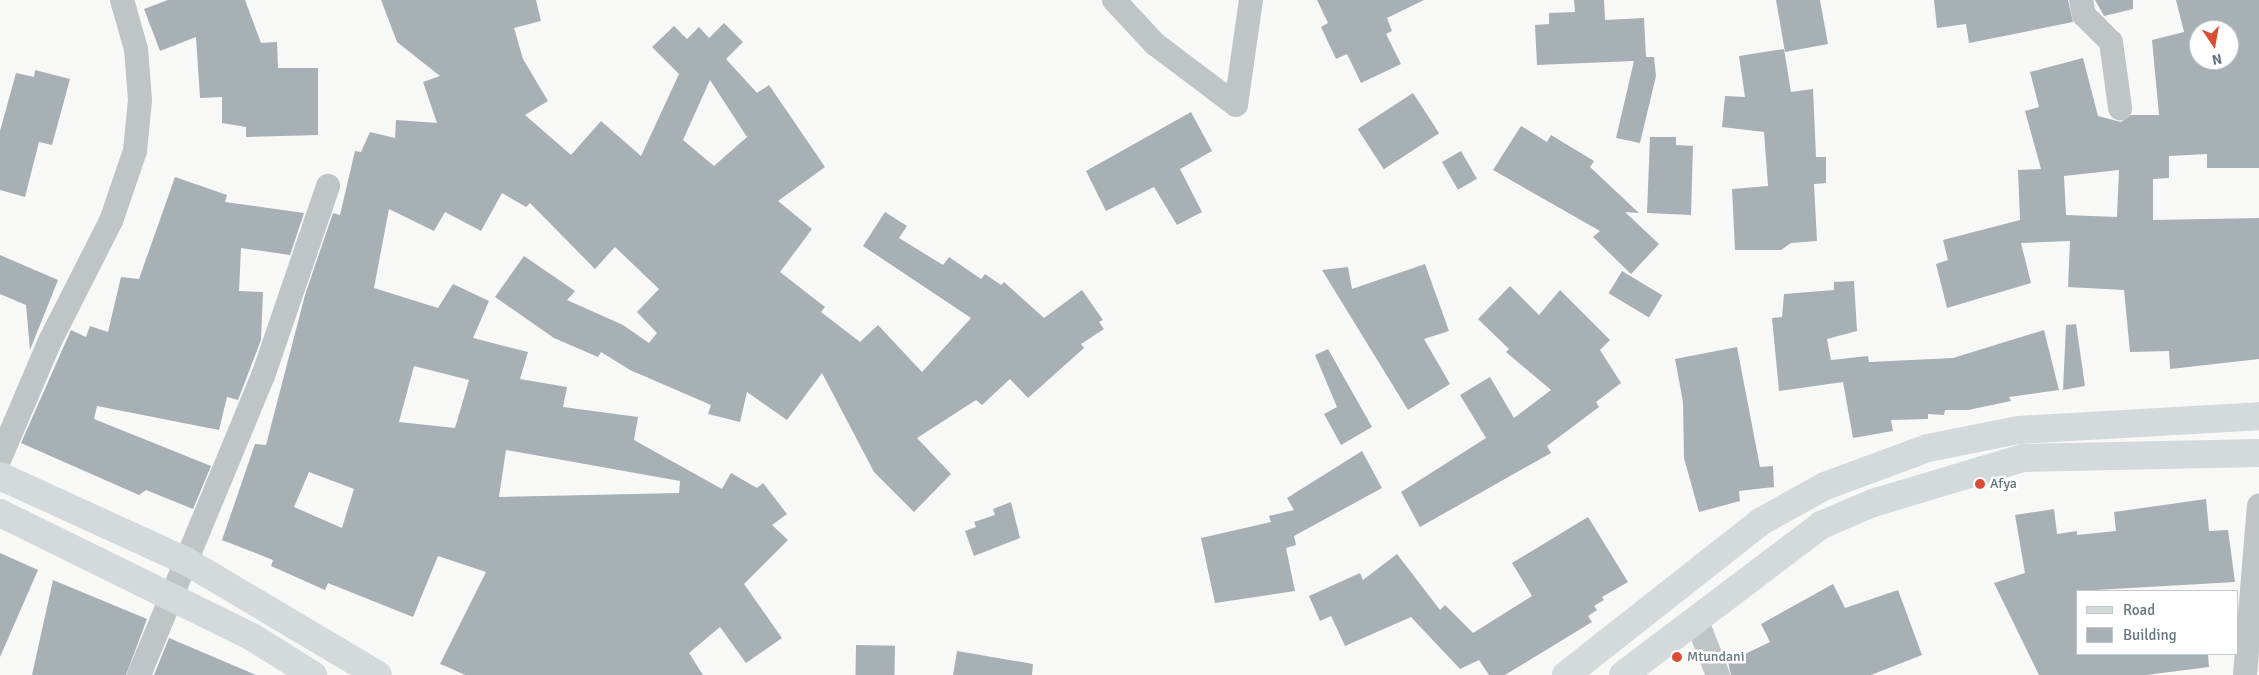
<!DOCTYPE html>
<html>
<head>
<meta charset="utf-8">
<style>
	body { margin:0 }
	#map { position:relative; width:2259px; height:675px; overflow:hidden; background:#f8f8f6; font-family:Signika,sans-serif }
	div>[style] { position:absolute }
	.building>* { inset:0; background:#a7b0b5; transform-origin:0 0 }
	.street>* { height:24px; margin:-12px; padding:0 12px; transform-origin:12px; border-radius:12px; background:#bfc4c7 }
	.primary>* { height:28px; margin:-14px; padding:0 14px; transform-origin:14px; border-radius:14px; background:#d4d9db }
	.dots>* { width:14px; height:14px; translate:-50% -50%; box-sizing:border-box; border:2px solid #fff; border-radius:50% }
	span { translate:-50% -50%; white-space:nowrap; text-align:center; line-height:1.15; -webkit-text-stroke:5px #fff; paint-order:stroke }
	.poi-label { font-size:14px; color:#65767f }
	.left { translate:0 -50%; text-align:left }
	.legend { position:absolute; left:2076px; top:590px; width:162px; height:65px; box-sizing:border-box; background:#fff; border:1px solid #c1c8cc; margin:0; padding:6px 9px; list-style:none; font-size:15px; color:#65767f }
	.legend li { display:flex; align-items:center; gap:10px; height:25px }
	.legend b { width:25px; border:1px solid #c1c8cc }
	.north { position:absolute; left:2189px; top:20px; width:50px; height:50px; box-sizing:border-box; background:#fff; border:1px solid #c1c8cc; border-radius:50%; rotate:168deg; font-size:14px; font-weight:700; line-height:20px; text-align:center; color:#65767f }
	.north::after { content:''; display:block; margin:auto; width:18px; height:22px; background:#db4d33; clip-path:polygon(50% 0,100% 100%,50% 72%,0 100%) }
</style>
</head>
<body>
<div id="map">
	<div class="building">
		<div style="clip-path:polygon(168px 0,245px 0,261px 43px,277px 42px,278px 68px,318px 68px,318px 135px,246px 137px,246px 127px,222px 123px,222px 97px,200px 98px,196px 37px,160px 51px,144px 9px)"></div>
		<div style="clip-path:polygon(evenodd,381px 0,536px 0,541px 21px,514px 28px,523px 59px,548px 101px,525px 115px,571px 155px,601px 121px,641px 156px,679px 74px,652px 47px,674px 26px,687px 39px,699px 27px,709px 38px,724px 23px,743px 42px,726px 59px,757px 93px,769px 85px,825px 167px,778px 201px,812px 229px,780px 272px,825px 307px,821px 312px,860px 342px,878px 325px,922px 372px,971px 318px,863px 246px,885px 212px,907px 226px,899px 238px,943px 265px,949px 257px,981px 279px,985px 274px,1001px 285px,1004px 282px,1044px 318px,1082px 290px,1103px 320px,1099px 322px,1104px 329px,1081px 344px,1084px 348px,1028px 398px,1010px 379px,982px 405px,976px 400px,917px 438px,951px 474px,914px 512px,874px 472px,822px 373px,787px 420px,747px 392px,740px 422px,708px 414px,711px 405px,630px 370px,601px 352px,598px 357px,554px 338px,495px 297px,524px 256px,575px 291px,567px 300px,623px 325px,649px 343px,657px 333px,637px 312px,659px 289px,615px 247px,595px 269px,530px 203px,526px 207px,502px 193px,481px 231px,445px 212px,434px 231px,389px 209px,374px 288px,438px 308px,453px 284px,489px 301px,473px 338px,528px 352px,520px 379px,567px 387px,563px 407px,638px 417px,634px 440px,722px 489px,731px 473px,757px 488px,763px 483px,787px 514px,772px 525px,788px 540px,744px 584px,782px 638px,746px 663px,720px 627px,689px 653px,703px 675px,465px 675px,450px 668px,440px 664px,486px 572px,438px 556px,413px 617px,328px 583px,325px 590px,271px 566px,273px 560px,222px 540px,255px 444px,266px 445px,305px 295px,333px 213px,340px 215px,355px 151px,361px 152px,370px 132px,395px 138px,396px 120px,437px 123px,423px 82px,440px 76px,397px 42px,381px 0,710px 80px,747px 137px,714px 166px,683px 140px,710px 80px,381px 0,414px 366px,469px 380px,455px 428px,399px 422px,414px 366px,381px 0,506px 450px,680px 481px,679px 493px,499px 497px,506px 450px,381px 0,309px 472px,354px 489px,342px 528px,294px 507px,309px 472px)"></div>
		<div style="clip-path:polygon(1317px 0,1424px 0,1387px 18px,1392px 31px,1386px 34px,1401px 64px,1361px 83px,1347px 54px,1336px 59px,1321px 27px,1328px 23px)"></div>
		<div style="clip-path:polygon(1574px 0,1604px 0,1605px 20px,1644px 18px,1646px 57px,1654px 57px,1656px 76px,1640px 143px,1616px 138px,1634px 61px,1537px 65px,1535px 25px,1549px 24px,1549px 13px,1575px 12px)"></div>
		<div style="clip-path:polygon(1776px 0,1820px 0,1828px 44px,1785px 52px)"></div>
		<div style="clip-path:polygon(1934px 0,2068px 0,2073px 22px,1969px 43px,1966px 24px,1937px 28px)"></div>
		<div style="clip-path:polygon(2095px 0,2133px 0,2133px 9px,2104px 16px)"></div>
		<div style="clip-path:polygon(evenodd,2176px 0,2259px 0,2259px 168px,2207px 168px,2207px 154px,2169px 156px,2169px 178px,2153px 179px,2153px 220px,2259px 218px,2259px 359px,2170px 369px,2169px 351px,2130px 352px,2124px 290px,2068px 287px,2070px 241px,2021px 243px,2031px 283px,1947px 308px,1936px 264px,1948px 260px,1943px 240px,2020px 220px,2018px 170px,2041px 169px,2025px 111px,2039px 107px,2030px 72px,2083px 58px,2098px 116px,2121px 122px,2131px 115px,2159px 115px,2152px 40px,2184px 32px,2176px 0,2199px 30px,2229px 30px,2229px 60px,2199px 60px,2199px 30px,2176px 0,2119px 170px,2117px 217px,2066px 215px,2064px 176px,2119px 170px)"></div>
		<div style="clip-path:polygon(1784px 49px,1791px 92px,1813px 89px,1816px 157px,1826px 157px,1826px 183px,1814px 184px,1817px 241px,1791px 243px,1781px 250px,1735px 250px,1732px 189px,1768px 186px,1764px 132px,1722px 127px,1725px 96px,1745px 97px,1739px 56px)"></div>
		<div style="clip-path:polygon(35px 70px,70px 79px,52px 145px,39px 142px,25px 197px,0 190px,0 131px,16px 73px,34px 77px)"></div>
		<div style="left:1413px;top:93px;width:48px;height:66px;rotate:57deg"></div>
		<div style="clip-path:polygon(1191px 112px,1212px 151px,1180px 169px,1202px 212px,1177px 225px,1154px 187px,1106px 211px,1086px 171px)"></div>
		<div style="clip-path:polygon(1521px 126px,1547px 142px,1551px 135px,1594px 161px,1590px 167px,1639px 213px,1625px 212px,1659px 244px,1631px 274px,1593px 237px,1600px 231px,1493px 170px)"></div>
		<div style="clip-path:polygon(1650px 137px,1676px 137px,1676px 145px,1693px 146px,1691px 215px,1647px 213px)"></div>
		<div style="left:1461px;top:151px;width:32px;height:22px;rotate:60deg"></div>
		<div style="clip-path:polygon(175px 177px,227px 195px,225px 202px,304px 213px,290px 255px,241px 248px,239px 291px,263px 292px,261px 340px,238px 400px,227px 397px,219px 430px,97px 406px,94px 419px,211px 466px,193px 509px,146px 490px,139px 495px,21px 443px,71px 330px,86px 337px,90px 326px,108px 332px,121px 277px,139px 279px)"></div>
		<div style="clip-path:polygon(0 255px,58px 280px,30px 350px,26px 305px,0 294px)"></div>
		<div style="clip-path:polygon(1425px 264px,1449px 331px,1424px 339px,1450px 384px,1408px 410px,1322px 270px,1348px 267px,1352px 289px)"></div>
		<div style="left:1622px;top:271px;width:47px;height:26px;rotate:31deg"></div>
		<div style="clip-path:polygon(1854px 281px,1857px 331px,1827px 339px,1831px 360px,1868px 356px,1869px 362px,1953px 358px,2044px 330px,2059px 390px,2009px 397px,2011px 401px,1968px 410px,1945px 410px,1944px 415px,1928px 414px,1928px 419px,1891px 420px,1893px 431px,1853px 438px,1843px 382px,1779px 391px,1772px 318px,1782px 317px,1784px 294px,1834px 290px,1834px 282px)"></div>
		<div style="clip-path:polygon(1510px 286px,1539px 315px,1560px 290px,1610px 340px,1600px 350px,1621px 383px,1596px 402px,1599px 407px,1547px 446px,1551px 453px,1420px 527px,1401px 492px,1486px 438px,1460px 395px,1490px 377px,1514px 418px,1551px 390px,1506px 352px,1509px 349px,1478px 319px)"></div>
		<div style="clip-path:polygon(2076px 324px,2085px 386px,2063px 390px,2066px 325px)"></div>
		<div style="clip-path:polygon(1737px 347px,1760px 467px,1773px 466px,1774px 487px,1739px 491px,1740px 501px,1699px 512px,1684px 458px,1683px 402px,1675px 359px)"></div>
		<div style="clip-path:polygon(1328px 349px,1372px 427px,1341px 445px,1324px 414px,1337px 407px,1315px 355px)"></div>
		<div style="clip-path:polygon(1362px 451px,1382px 488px,1294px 536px,1296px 545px,1286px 548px,1295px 591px,1215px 603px,1201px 538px,1271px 522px,1269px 516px,1294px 510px,1287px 498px)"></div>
		<div style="clip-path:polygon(2206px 499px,2209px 531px,2228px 530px,2235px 582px,2078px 591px,2078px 654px,2208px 654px,2209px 667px,2146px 675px,2039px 675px,1994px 583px,2025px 573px,2015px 515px,2054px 509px,2057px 534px,2077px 531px,2077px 535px,2116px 531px,2114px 512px)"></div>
		<div style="clip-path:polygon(1011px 502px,1020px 538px,974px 556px,965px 531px,976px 527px,974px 522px,995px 515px,993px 509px)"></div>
		<div style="clip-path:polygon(1588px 517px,1628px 582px,1602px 597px,1604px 600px,1594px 606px,1597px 610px,1588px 616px,1592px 622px,1505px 675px,1489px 675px,1479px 660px,1460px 669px,1411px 617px,1345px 646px,1331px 616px,1320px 621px,1309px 596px,1360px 573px,1363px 580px,1397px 554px,1440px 610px,1445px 605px,1473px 633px,1532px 596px,1512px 563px)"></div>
		<div style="clip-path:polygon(0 553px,38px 570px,0 657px)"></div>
		<div style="clip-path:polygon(53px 580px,147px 619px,126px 675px,32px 675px)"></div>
		<div style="clip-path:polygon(1833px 584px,1845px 608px,1898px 590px,1922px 655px,1871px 675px,1731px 675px,1728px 662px,1770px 642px,1761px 624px)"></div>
		<div style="clip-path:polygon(169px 638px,256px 675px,154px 675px)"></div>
		<div style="left:856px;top:645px;width:39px;height:30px;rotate:1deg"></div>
		<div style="clip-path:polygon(957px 651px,1033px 664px,1032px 675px,953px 675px)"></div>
	</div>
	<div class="street">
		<div style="left:1114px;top:0;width:60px;rotate:47deg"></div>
		<div style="left:1155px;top:44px;width:101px;rotate:37deg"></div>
		<div style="left:1236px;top:105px;width:106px;rotate:-81.9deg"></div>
		<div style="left:2081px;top:0;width:15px;rotate:79deg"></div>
		<div style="left:2084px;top:15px;width:38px;rotate:45deg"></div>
		<div style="left:2111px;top:42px;width:67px;rotate:82.2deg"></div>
		<div style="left:0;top:458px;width:127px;rotate:-66.9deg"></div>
		<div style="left:50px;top:341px;width:135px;rotate:-63.1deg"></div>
		<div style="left:111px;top:221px;width:74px;rotate:-71.1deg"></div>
		<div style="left:135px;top:151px;width:51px;rotate:-84.4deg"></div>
		<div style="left:140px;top:100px;width:51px;rotate:-94.5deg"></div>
		<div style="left:136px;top:49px;width:51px;rotate:-105.9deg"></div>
		<div style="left:1696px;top:619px;width:60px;rotate:68.6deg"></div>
		<div style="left:139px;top:675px;width:324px;rotate:-67.5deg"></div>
		<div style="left:263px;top:376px;width:201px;rotate:-71.1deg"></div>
		<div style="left:2245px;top:675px;width:170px;rotate:-85.3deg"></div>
	</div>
	<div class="primary">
		<div style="left:0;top:476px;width:205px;rotate:24.6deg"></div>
		<div style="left:186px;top:561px;width:223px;rotate:30.7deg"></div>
		<div style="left:0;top:513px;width:281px;rotate:26.2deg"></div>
		<div style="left:252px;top:637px;width:72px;rotate:31.9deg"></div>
		<div style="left:1566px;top:675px;width:249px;rotate:-38.2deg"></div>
		<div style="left:1762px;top:521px;width:72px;rotate:-29.1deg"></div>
		<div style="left:1825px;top:486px;width:110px;rotate:-20.3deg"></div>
		<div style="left:1928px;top:448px;width:92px;rotate:-11.3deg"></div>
		<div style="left:2018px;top:430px;width:241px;rotate:-3.3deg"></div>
		<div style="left:1623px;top:675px;width:248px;rotate:-37.1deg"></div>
		<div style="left:1821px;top:525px;width:56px;rotate:-22.9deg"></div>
		<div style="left:1873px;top:503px;width:157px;rotate:-16.7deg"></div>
		<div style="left:2023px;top:458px;width:236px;rotate:-1.2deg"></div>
	</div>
	<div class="dots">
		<div style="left:1980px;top:484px;background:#db4d33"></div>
		<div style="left:1677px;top:657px;background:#db4d33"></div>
	</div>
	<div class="poi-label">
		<span class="left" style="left:1990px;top:484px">Afya</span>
		<span class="left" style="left:1687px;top:657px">Mtundani</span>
	</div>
	<ul class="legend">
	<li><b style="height:6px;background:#d4d9db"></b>Road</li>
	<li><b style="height:14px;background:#a7b0b5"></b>Building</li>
	</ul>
	<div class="north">N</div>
</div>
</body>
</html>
